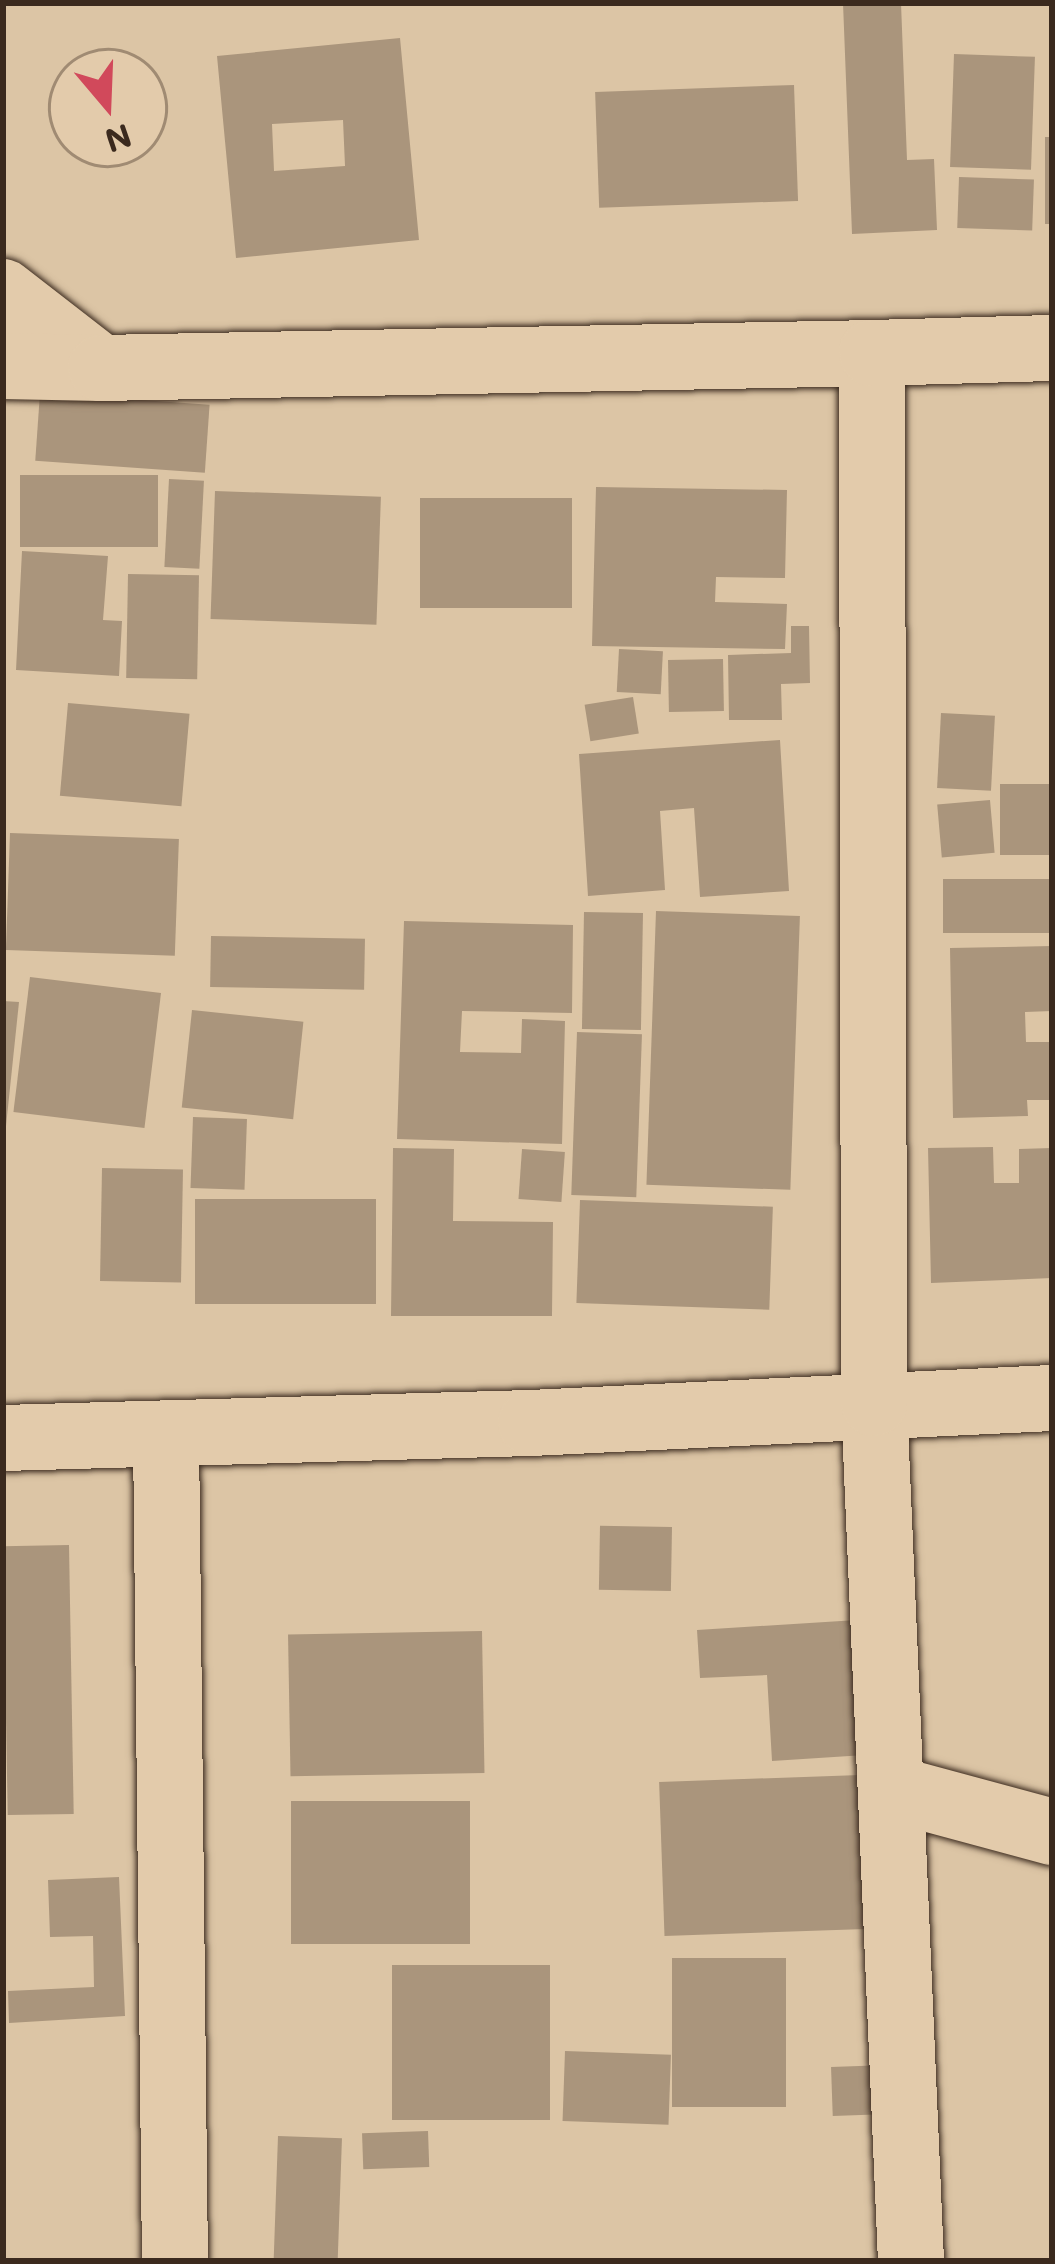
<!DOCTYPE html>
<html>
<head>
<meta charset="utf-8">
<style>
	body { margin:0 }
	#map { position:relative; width:1055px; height:2264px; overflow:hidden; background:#dcc5a5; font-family:Mali,sans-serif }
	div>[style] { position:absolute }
	.building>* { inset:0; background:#aa957c; transform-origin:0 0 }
	.roads { filter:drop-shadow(0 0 3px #3b2a1e) drop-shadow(0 0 3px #3b2a1e) }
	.minor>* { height:66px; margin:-33px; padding:0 33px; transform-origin:33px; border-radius:33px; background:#e3cbab }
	span { translate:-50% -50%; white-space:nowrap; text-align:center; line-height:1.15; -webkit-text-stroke:10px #e3cbab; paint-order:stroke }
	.frame { position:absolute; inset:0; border:6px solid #3b2a1e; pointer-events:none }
	.north { position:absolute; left:48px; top:48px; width:120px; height:120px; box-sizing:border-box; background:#e3cbab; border:3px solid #a08b73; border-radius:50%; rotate:161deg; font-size:33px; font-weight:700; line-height:48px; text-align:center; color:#3b2a1e }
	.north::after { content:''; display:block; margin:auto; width:42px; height:54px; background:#d1495b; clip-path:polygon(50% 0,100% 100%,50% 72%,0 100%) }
</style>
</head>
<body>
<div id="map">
	<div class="building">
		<div style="clip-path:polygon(843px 3px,901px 3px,907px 160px,934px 159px,937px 230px,852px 234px)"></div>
		<div style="clip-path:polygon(evenodd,400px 38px,419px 240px,236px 258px,217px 56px,400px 38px,343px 120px,345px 166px,274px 171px,272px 124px,343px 120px)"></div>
		<div style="left:954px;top:54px;width:81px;height:113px;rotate:2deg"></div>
		<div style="left:794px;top:85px;width:116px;height:199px;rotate:88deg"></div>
		<div style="left:1045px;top:137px;width:7px;height:87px"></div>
		<div style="left:959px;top:177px;width:75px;height:51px;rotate:2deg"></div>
		<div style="left:40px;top:393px;width:170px;height:68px;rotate:4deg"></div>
		<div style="left:20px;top:475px;width:138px;height:72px"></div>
		<div style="left:169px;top:479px;width:35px;height:88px;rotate:3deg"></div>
		<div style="clip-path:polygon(596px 487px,787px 490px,785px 578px,716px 577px,715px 602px,787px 604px,785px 649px,592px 646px)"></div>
		<div style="left:215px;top:491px;width:166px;height:128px;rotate:2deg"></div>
		<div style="left:572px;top:498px;width:110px;height:152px;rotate:90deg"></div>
		<div style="clip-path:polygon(22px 551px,108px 556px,103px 620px,122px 621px,119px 676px,16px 670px)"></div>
		<div style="left:128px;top:574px;width:71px;height:104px;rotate:1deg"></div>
		<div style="clip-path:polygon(791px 626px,809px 626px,810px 683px,781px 684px,782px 720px,729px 720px,728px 655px,791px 653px)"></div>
		<div style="left:619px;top:649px;width:44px;height:43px;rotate:3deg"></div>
		<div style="left:723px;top:659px;width:52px;height:55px;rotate:89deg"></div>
		<div style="left:633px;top:697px;width:37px;height:49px;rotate:81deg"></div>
		<div style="left:68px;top:703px;width:122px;height:93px;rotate:5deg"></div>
		<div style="left:941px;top:713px;width:54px;height:75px;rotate:3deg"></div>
		<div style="clip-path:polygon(780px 740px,789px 891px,700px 897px,694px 808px,660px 811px,665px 890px,588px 896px,579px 754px)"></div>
		<div style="left:1000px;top:784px;width:52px;height:71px"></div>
		<div style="left:990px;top:800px;width:53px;height:53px;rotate:85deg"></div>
		<div style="left:10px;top:833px;width:169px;height:117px;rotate:2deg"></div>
		<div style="left:1052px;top:879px;width:54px;height:109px;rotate:90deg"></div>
		<div style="left:656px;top:911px;width:144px;height:274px;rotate:2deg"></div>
		<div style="left:584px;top:912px;width:59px;height:117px;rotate:1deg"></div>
		<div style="clip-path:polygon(404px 921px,573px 925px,572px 1013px,462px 1011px,460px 1052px,521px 1053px,522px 1019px,565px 1021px,562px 1144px,397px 1139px)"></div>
		<div style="left:211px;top:936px;width:154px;height:51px;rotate:1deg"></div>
		<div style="clip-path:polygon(1052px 946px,1052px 1011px,1025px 1012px,1026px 1042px,1052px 1042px,1052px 1100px,1027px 1100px,1028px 1116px,953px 1118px,950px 948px)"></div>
		<div style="left:30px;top:977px;width:132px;height:136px;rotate:7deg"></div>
		<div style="clip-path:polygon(3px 1001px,19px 1002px,6px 1126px,3px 1125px)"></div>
		<div style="left:192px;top:1010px;width:112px;height:98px;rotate:6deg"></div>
		<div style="left:577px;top:1032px;width:65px;height:163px;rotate:2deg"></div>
		<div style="left:193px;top:1117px;width:54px;height:71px;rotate:2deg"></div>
		<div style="clip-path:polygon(993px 1147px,994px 1183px,1019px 1183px,1019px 1149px,1052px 1148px,1052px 1278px,931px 1283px,928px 1148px)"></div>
		<div style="clip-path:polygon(393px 1148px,454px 1149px,453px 1221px,553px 1222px,552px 1316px,391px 1316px)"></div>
		<div style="left:522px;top:1149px;width:43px;height:50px;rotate:4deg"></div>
		<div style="left:102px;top:1168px;width:81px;height:113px;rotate:1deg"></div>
		<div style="left:195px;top:1199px;width:181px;height:105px"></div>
		<div style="left:580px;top:1200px;width:193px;height:103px;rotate:2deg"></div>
		<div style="left:672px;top:1527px;width:64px;height:72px;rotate:91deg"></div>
		<div style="left:69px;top:1545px;width:269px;height:66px;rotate:89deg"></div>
		<div style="clip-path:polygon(857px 1620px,865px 1755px,772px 1761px,767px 1675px,700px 1678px,697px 1630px)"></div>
		<div style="left:482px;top:1631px;width:142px;height:194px;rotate:89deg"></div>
		<div style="left:860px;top:1775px;width:154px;height:201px;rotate:88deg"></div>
		<div style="left:291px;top:1801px;width:179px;height:143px"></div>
		<div style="clip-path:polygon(119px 1877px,125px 2016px,9px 2023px,8px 1991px,94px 1987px,93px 1936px,50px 1937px,48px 1880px)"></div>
		<div style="left:786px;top:1958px;width:149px;height:114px;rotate:90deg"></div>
		<div style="left:550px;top:1965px;width:155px;height:158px;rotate:90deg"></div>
		<div style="left:565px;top:2051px;width:106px;height:70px;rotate:2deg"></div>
		<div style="left:887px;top:2065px;width:49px;height:56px;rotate:88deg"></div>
		<div style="left:428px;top:2131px;width:36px;height:66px;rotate:88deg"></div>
		<div style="left:278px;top:2136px;width:64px;height:125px;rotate:2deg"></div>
	</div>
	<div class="roads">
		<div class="minor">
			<div style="left:3px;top:292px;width:124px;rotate:37.8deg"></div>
			<div style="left:3px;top:366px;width:98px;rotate:1.2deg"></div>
			<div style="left:101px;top:368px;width:771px;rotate:-1.11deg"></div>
			<div style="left:166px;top:1434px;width:827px;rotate:89.38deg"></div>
			<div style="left:3px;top:1438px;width:528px;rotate:-1.63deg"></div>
			<div style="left:531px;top:1423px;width:522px;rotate:-2.75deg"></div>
			<div style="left:893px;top:1789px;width:165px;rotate:15.1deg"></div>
			<div style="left:911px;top:2261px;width:859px;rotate:-92.47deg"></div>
			<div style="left:874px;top:1403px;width:1050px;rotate:-90.11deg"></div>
			<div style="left:872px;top:353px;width:180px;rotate:-1.6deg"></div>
		</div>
	</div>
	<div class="frame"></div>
	<div class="north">N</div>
</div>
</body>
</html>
